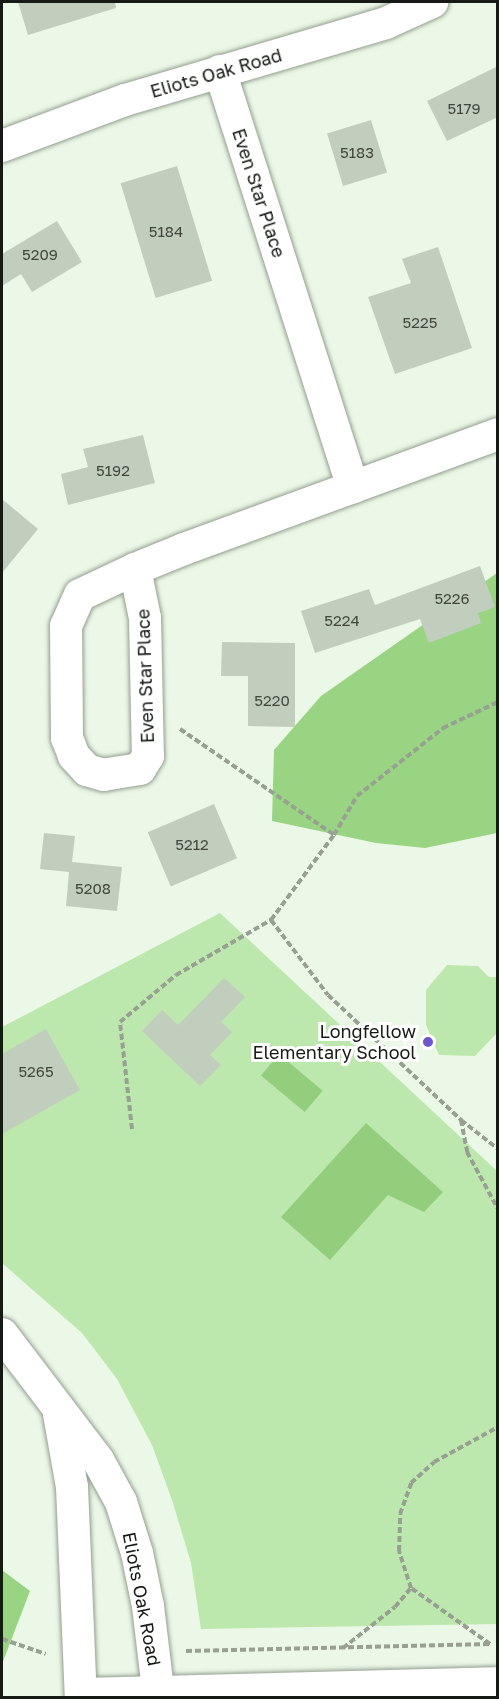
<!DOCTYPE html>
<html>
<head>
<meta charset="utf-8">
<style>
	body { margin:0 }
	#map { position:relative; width:499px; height:1699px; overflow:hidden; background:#ecf8e7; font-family:"Golos Text",sans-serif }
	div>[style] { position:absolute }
	.green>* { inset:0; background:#bce8ad }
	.forest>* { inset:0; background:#99d482 }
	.water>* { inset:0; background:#93ce7d; transform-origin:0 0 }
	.building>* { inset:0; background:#c1cebd; transform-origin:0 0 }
	.path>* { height:4px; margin-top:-2px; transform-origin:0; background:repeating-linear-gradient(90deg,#97a093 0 6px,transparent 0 9px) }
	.roads { filter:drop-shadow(0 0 2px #939f8f) drop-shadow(0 0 2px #939f8f) }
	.street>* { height:32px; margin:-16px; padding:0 16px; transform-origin:16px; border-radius:16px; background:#fff }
	.dots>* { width:16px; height:16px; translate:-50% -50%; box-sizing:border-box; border:3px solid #fff; border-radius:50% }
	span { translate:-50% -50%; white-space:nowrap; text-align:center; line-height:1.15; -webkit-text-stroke:6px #fff; paint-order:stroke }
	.number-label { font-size:15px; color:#41473e }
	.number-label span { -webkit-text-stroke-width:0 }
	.street-label { font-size:18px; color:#161a14 }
	.poi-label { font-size:18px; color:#161a14 }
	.right { translate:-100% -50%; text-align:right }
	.frame { position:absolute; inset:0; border:3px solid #161a14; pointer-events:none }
</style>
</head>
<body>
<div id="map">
	<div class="green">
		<div style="clip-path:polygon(220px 913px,497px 1171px,497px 1624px,201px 1629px,191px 1563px,172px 1500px,152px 1445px,117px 1379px,82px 1333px,2px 1263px,2px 1027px)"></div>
		<div style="clip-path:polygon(447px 965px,478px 966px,489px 977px,497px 977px,497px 1033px,475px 1056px,439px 1055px,426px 1025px,426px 990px)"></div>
	</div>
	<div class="forest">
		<div style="clip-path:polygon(497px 573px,497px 833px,425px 848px,376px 843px,272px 821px,274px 750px,321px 696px)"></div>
		<div style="clip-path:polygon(2px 1570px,30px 1591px,2px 1664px)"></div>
	</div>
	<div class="water">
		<div style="left:279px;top:1054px;width:57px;height:28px;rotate:40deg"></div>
		<div style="clip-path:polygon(366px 1123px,443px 1192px,424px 1212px,388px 1195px,330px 1260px,281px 1217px)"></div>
	</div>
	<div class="building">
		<div style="clip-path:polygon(18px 2px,115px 2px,116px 8px,28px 35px)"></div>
		<div style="clip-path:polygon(498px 66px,498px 117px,447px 141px,427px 101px)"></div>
		<div style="left:371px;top:120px;width:55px;height:46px;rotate:73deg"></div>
		<div style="left:177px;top:166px;width:120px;height:59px;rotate:73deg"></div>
		<div style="clip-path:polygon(57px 221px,82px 262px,32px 292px,21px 274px,2px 286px,2px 254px)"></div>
		<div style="clip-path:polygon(438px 247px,472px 348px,395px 374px,368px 297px,411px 283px,402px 259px)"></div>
		<div style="clip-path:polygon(143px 435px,155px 483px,68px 505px,61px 474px,88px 467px,83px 449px)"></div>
		<div style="clip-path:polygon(2px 499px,38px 529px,2px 573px)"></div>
		<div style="clip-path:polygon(480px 566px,495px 607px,478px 613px,481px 623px,429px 643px,420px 619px,315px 653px,301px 611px,369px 589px,375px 605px)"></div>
		<div style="clip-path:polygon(222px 642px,295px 643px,295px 727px,248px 726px,248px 676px,221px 676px)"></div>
		<div style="left:214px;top:804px;width:59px;height:72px;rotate:67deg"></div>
		<div style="clip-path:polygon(44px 833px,75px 836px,72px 862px,122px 867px,117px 911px,66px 906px,69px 872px,40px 869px)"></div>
		<div style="clip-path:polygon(224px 978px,245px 997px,221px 1022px,232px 1032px,210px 1055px,221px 1065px,200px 1086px,142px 1031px,162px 1010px,178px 1025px)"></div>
		<div style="clip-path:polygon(46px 1029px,80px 1090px,2px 1134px,2px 1054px)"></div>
	</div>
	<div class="path">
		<div style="left:180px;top:729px;width:187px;rotate:34.5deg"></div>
		<div style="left:271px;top:920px;width:94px;rotate:52.8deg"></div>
		<div style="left:328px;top:995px;width:183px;rotate:43.2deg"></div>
		<div style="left:461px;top:1120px;width:47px;rotate:38.1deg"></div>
		<div style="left:461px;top:1120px;width:33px;rotate:79deg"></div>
		<div style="left:467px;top:1152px;width:65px;rotate:61.5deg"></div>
		<div style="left:132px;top:1129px;width:108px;rotate:-96.4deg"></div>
		<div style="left:120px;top:1022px;width:73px;rotate:-40deg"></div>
		<div style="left:176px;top:975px;width:110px;rotate:-30.1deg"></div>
		<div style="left:271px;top:920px;width:106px;rotate:-53.5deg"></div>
		<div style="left:334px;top:835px;width:45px;rotate:-59.5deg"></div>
		<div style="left:357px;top:796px;width:110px;rotate:-38.3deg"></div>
		<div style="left:443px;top:728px;width:61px;rotate:-25.3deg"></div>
		<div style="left:2px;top:1639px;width:46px;rotate:18.8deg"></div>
		<div style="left:490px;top:1644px;width:97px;rotate:-144.7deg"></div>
		<div style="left:411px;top:1588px;width:39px;rotate:-108deg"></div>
		<div style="left:399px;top:1551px;width:37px;rotate:-88deg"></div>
		<div style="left:400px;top:1514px;width:33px;rotate:-70deg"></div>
		<div style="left:411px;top:1483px;width:31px;rotate:-42deg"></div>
		<div style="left:434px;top:1462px;width:73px;rotate:-28.7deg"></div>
		<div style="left:343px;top:1648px;width:66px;rotate:-38.3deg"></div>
		<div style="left:395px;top:1607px;width:25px;rotate:-50deg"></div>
		<div style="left:186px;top:1651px;width:304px;rotate:-1.3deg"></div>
	</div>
	<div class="roads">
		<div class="street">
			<div style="left:220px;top:71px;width:437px;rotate:72.3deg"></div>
			<div style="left:2px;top:146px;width:131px;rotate:-20.5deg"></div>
			<div style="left:125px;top:100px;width:272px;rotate:-16.4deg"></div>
			<div style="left:386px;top:23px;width:51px;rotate:-24.5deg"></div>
			<div style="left:135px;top:569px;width:50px;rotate:78.5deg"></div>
			<div style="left:145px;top:618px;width:138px;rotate:88.8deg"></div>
			<div style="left:148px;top:756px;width:15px;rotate:122deg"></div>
			<div style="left:140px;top:769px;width:36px;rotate:171deg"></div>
			<div style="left:104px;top:775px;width:18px;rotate:-164deg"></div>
			<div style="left:87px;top:770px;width:19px;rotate:-133deg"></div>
			<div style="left:74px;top:756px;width:19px;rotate:-111deg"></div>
			<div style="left:67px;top:738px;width:112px;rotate:-90.5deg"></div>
			<div style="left:66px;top:626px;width:34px;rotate:-66deg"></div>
			<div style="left:80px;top:595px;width:61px;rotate:-25.3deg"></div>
			<div style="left:135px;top:569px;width:53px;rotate:-22.2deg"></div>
			<div style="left:184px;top:549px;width:334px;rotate:-20.1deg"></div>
			<div style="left:2px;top:1334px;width:158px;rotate:52.7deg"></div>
			<div style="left:98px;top:1460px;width:48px;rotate:61.3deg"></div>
			<div style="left:121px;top:1502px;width:53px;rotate:72.6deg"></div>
			<div style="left:137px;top:1553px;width:54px;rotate:78.3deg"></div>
			<div style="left:148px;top:1606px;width:93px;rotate:83.2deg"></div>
			<div style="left:59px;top:1414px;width:74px;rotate:79.9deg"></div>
			<div style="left:72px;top:1487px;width:211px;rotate:87.6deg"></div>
			<div style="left:81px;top:1694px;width:417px;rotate:-1.5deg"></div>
		</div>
	</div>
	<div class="dots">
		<div style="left:428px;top:1042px;background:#6d56d0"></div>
	</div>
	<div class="number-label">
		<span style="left:464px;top:109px">5179</span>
		<span style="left:357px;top:153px">5183</span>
		<span style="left:166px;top:232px">5184</span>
		<span style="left:40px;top:255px">5209</span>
		<span style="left:420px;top:323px">5225</span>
		<span style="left:113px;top:471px">5192</span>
		<span style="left:452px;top:599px">5226</span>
		<span style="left:342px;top:621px">5224</span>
		<span style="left:272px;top:701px">5220</span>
		<span style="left:192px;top:845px">5212</span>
		<span style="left:93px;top:889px">5208</span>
		<span style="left:36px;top:1072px">5265</span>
	</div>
	<div class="street-label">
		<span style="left:216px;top:73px;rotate:-16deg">Eliots Oak Road</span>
		<span style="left:259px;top:193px;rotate:72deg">Even Star Place</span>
		<span style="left:145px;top:676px;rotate:-92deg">Even Star Place</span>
		<span style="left:142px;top:1599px;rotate:79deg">Eliots Oak Road</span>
	</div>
	<div class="poi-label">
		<span class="right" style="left:416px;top:1042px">Longfellow<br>Elementary School</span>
	</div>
	<div class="frame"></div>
</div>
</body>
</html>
